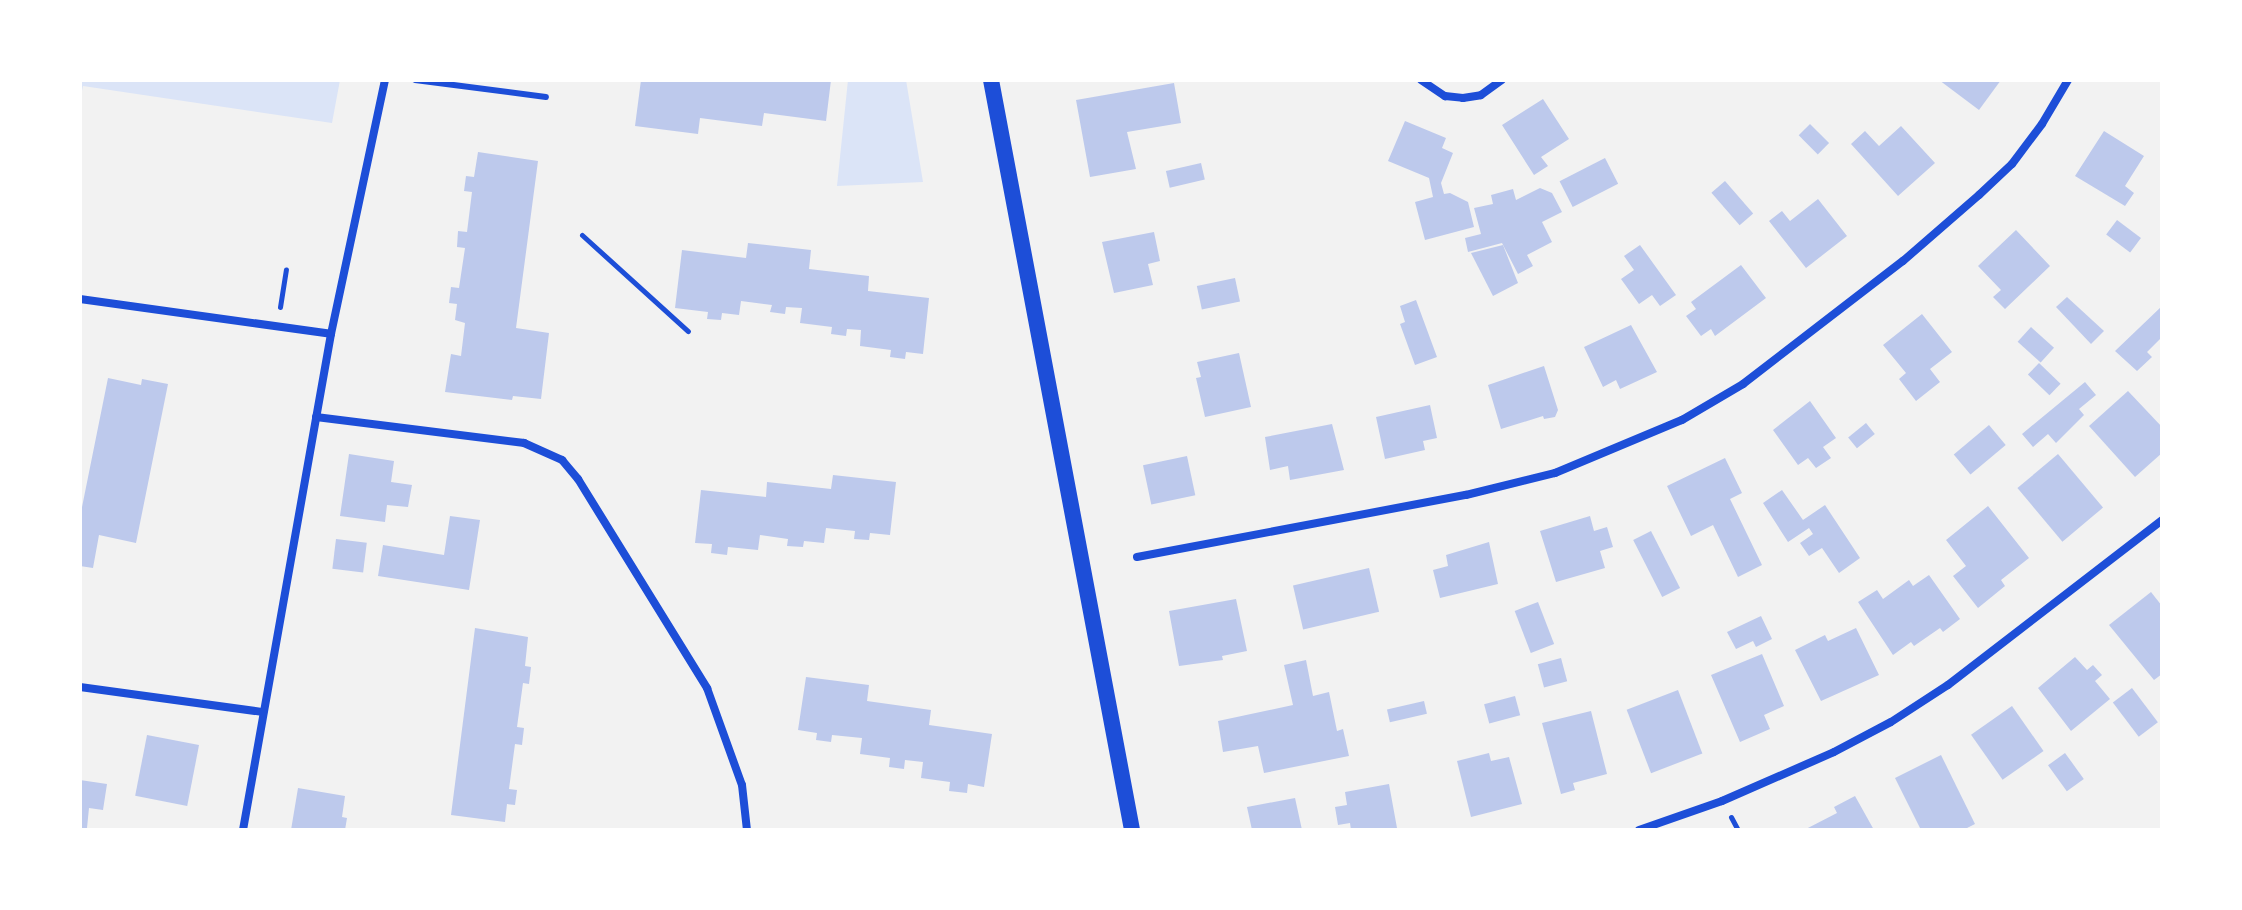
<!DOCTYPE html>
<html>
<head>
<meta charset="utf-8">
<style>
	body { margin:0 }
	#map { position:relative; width:2242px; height:910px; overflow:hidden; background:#f2f2f2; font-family:"Noto Sans",sans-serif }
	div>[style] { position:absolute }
	.green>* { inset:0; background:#dbe4f7 }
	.building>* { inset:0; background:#bdc9ec; transform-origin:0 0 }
	.path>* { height:5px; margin:-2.5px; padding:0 2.5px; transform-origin:2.5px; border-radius:2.5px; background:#1d4ed8 }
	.service>* { height:6px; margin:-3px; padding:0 3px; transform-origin:3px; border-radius:3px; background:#1d4ed8 }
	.minor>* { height:8px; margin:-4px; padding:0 4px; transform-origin:4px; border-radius:4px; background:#1d4ed8 }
	.secondary>* { height:16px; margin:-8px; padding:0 8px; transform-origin:8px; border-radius:8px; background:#1d4ed8 }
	span { translate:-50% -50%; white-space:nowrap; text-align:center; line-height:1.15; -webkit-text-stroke:8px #fff; paint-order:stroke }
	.frame { position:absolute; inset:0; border:82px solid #fff; pointer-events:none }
</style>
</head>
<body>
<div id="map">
	<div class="green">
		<div style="clip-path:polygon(80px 80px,340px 80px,332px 123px,83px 86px,80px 101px)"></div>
		<div style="clip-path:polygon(848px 80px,906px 80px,923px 182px,837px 186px)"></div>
	</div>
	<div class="building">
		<div style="clip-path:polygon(641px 80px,831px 80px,826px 121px,764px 113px,762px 126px,700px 118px,698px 134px,635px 126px)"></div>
		<div style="clip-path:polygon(1939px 80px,2001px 80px,1979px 110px)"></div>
		<div style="clip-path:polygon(1174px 83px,1181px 123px,1127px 132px,1136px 169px,1090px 177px,1076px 100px)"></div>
		<div style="clip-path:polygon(1543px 99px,1569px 139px,1541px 157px,1548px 166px,1534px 175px,1502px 125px)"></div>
		<div style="clip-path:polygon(1405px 121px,1446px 138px,1442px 148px,1453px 153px,1441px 183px,1444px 194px,1450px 193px,1468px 202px,1474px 227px,1425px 240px,1415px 202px,1433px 197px,1429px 178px,1388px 161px)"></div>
		<div style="left:1810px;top:124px;width:27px;height:16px;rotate:45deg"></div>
		<div style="clip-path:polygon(1901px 126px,1935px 163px,1898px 196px,1851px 144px,1865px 131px,1879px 146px)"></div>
		<div style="clip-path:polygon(2104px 131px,2144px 156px,2125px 186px,2134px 193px,2125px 206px,2075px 176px)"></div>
		<div style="clip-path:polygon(478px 152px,538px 161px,516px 328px,549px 333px,541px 399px,513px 396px,512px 400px,445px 392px,451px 354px,461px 356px,465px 323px,455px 320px,457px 304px,449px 303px,451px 287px,459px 288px,465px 248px,457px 247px,458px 231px,467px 232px,472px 192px,464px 191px,466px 176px,474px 177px)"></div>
		<div style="left:1605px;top:158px;width:29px;height:51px;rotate:63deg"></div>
		<div style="left:1201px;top:163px;width:17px;height:36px;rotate:77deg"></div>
		<div style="left:1725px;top:181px;width:43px;height:18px;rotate:49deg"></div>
		<div style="clip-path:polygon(1540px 188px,1552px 193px,1562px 212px,1542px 222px,1552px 242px,1527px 255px,1533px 266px,1518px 274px,1502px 243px,1468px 252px,1465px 238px,1481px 234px,1474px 208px,1493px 204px,1491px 195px,1513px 189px,1516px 200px)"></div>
		<div style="clip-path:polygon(1818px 199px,1847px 236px,1806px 268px,1769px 221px,1782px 211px,1790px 221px)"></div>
		<div style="left:2117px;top:220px;width:30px;height:18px;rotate:37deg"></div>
		<div style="clip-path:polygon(2016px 230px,2050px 266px,2005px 309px,1993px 297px,2001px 290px,1978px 266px)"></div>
		<div style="clip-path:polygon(1154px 232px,1160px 261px,1148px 264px,1153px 285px,1114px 293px,1102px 242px)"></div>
		<div style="clip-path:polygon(748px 243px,811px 250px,809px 269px,869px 276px,868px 291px,929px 298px,923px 354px,906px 352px,905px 359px,890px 357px,891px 350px,860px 346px,861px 330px,847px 329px,846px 336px,831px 334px,832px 327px,800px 323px,802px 308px,786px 307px,785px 314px,770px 312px,772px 305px,741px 301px,739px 315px,722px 313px,721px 320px,707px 319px,708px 312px,675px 308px,682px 250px,746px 258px)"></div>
		<div style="clip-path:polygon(1503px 245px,1518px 283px,1493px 296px,1471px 253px)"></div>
		<div style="clip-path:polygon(1640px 245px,1676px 295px,1660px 306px,1652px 295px,1639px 304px,1621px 279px,1634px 270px,1624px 256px)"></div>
		<div style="clip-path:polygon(1741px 265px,1766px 298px,1715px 336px,1711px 329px,1701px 336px,1686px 316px,1696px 309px,1691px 302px)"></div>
		<div style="left:1235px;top:278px;width:24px;height:39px;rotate:78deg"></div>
		<div style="clip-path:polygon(2067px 297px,2104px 331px,2091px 344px,2056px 307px)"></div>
		<div style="clip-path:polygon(1416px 300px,1437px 357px,1415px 365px,1400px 324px,1405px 322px,1400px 306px)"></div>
		<div style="clip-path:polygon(2162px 306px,2162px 337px,2147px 352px,2152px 357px,2137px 371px,2115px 351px)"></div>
		<div style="clip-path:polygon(1922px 314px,1952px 352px,1930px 369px,1940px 382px,1916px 401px,1899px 379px,1906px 373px,1883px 345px)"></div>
		<div style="clip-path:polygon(1631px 325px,1657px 372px,1620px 389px,1616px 380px,1603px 387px,1584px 347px)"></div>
		<div style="left:2031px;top:327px;width:31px;height:20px;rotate:42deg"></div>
		<div style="clip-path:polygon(1239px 353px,1251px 407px,1205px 417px,1196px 378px,1201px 377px,1197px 362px)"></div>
		<div style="left:2039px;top:363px;width:30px;height:16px;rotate:44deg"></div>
		<div style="clip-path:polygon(1544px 366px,1558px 410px,1555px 417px,1544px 419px,1543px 416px,1501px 429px,1488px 385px)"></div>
		<div style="clip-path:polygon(108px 378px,141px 385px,142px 379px,168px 384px,136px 543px,99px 535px,93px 568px,80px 566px,80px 517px)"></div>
		<div style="clip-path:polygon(2085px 382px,2096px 395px,2079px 409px,2084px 415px,2056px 443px,2048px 434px,2033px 447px,2022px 434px)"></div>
		<div style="clip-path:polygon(2128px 391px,2162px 427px,2162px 453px,2135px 477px,2089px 426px)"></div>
		<div style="clip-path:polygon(1810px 401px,1836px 438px,1823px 447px,1831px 458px,1816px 468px,1808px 458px,1798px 465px,1773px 430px)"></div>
		<div style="clip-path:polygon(1430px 405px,1437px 438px,1423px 441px,1425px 450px,1385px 459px,1376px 417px)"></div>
		<div style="left:1866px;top:423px;width:14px;height:23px;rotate:51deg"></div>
		<div style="clip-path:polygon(1332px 424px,1344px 470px,1290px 480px,1288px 466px,1270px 470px,1265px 437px)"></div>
		<div style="left:1989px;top:425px;width:26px;height:46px;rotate:50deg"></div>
		<div style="clip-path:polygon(349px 454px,394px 461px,391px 482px,412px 485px,408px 507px,387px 505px,385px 522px,340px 516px)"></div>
		<div style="left:2058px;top:454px;width:70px;height:53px;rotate:50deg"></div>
		<div style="left:1187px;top:456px;width:40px;height:45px;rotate:78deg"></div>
		<div style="clip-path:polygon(1725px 458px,1742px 493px,1730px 499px,1762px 565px,1738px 577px,1713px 525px,1691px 536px,1667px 486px)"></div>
		<div style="clip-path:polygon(833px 475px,896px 482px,890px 535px,870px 533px,869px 540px,854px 539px,855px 531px,826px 528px,824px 543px,804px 541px,803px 547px,787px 546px,788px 539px,760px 535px,758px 550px,728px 547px,727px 555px,711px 553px,712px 544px,695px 543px,701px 490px,766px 497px,767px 482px,831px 489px)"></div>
		<div style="clip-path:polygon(1782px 490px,1803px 520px,1825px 505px,1860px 558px,1839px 573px,1822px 548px,1809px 556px,1800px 543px,1813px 534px,1809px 528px,1788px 542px,1763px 503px)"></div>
		<div style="clip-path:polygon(1988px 506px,2029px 558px,2001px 580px,2005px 586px,1978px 608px,1953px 576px,1966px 566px,1946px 540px)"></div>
		<div style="clip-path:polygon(450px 516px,480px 520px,469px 590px,378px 576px,383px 545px,444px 555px)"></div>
		<div style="clip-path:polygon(1590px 516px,1594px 531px,1607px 527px,1613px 547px,1600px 551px,1605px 568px,1556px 582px,1540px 531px)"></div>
		<div style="left:1651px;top:531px;width:64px;height:20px;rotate:63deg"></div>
		<div style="left:336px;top:539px;width:31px;height:30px;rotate:7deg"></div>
		<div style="clip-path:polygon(1489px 542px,1498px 584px,1440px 598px,1433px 570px,1448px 566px,1446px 555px)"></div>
		<div style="left:1369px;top:568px;width:45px;height:78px;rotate:77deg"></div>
		<div style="clip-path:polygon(1929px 575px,1960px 619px,1943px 632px,1940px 628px,1914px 646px,1911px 642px,1893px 655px,1858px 602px,1877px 590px,1883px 599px,1909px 580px,1913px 586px)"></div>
		<div style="clip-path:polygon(2151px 592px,2162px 606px,2162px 674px,2154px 680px,2109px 625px)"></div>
		<div style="clip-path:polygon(1236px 599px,1247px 651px,1222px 656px,1223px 660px,1179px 666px,1169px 611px)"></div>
		<div style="left:1538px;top:602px;width:45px;height:25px;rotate:69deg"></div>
		<div style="clip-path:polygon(1761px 616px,1772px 639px,1756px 647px,1753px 641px,1736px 649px,1727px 632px)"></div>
		<div style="clip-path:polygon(475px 628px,528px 637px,525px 666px,531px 667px,529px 684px,523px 683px,517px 727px,524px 728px,522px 745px,515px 744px,509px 789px,517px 790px,515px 805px,507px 804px,505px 822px,451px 815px)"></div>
		<div style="clip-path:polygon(1856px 628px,1879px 675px,1821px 701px,1795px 650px,1825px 635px,1828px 641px)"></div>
		<div style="clip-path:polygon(1762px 654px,1784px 706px,1764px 715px,1770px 729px,1740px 742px,1711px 675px)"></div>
		<div style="clip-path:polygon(2075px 657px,2087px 670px,2093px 665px,2102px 675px,2095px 681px,2110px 699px,2071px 731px,2038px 688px)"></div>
		<div style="left:1561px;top:658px;width:24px;height:24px;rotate:75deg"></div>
		<div style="clip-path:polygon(1306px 660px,1313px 696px,1329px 692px,1337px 731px,1343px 729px,1349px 756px,1264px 773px,1258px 746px,1223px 752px,1218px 721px,1293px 705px,1284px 665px)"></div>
		<div style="clip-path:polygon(806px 677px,869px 685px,867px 701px,931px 710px,929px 725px,992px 734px,984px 787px,968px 784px,967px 793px,949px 791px,950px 782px,921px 778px,923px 762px,905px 760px,904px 769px,889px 767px,890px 758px,860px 754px,862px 738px,832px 735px,831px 742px,816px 740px,817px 733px,798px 730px)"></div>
		<div style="left:2132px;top:688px;width:43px;height:24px;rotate:53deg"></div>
		<div style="left:1678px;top:690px;width:68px;height:55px;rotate:69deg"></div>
		<div style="left:1515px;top:696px;width:20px;height:32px;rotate:75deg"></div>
		<div style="left:1424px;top:701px;width:13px;height:38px;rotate:77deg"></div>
		<div style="left:2012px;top:706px;width:55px;height:50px;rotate:55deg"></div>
		<div style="clip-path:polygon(1591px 711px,1607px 774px,1573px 783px,1575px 790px,1561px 794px,1542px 723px)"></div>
		<div style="left:147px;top:735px;width:53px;height:62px;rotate:11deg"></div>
		<div style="clip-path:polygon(1489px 753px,1491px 761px,1509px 757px,1522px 804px,1471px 817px,1457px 761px)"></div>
		<div style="left:2065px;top:753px;width:32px;height:21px;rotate:54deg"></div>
		<div style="clip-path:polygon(1941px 755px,1975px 824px,1963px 830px,1921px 830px,1895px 778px)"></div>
		<div style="clip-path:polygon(80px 780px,107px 784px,103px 810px,89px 808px,87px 828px,80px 828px)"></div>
		<div style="clip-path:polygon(1389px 784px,1397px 828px,1351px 830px,1350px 823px,1338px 825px,1335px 807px,1347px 805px,1345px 792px)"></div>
		<div style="clip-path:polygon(298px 788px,345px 796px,342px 817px,347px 818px,345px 830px,291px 830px)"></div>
		<div style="clip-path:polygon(1855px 796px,1874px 830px,1804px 830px,1837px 813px,1834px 807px)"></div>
		<div style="clip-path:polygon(1295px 798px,1302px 830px,1252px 830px,1247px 807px)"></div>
	</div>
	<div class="path">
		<div style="left:582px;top:235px;width:143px;rotate:42.2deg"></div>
		<div style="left:280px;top:307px;width:38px;rotate:-81deg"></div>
		<div style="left:1731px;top:817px;width:15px;rotate:62deg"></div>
	</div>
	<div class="service">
		<div style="left:415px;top:80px;width:132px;rotate:7.4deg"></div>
	</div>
	<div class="minor">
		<div style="left:1421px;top:80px;width:29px;rotate:34deg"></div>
		<div style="left:1445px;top:96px;width:18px;rotate:6deg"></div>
		<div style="left:1463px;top:98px;width:18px;rotate:-9deg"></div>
		<div style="left:1481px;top:95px;width:26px;rotate:-36deg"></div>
		<div style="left:80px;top:299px;width:253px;rotate:7.9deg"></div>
		<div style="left:316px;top:417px;width:210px;rotate:7.1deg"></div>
		<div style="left:524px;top:443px;width:42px;rotate:24.1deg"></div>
		<div style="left:562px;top:460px;width:25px;rotate:50deg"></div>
		<div style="left:578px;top:479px;width:246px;rotate:58.3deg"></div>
		<div style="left:707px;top:688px;width:103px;rotate:70.2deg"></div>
		<div style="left:742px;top:785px;width:45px;rotate:83.7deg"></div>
		<div style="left:1137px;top:557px;width:335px;rotate:-10.7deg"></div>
		<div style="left:1466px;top:495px;width:92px;rotate:-13.9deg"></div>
		<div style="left:1555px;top:473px;width:138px;rotate:-22.7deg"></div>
		<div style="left:1682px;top:420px;width:71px;rotate:-30.5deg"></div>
		<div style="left:1743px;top:384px;width:202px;rotate:-37.6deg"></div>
		<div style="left:1903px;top:261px;width:101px;rotate:-41deg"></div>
		<div style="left:1979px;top:195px;width:45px;rotate:-43.2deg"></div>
		<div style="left:2012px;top:164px;width:50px;rotate:-53.1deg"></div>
		<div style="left:2042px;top:124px;width:51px;rotate:-59.4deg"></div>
		<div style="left:80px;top:687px;width:185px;rotate:7.8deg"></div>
		<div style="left:243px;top:830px;width:504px;rotate:-79.94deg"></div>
		<div style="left:331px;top:334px;width:260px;rotate:-78deg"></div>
		<div style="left:1639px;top:830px;width:88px;rotate:-19.3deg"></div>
		<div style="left:1722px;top:801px;width:122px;rotate:-23.6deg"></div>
		<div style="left:1834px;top:752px;width:64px;rotate:-27.8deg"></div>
		<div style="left:1891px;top:722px;width:68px;rotate:-33deg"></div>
		<div style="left:1948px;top:685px;width:270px;rotate:-37.6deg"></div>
	</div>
	<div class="secondary">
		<div style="left:991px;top:80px;width:763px;rotate:79.35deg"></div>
	</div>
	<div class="frame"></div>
</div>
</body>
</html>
